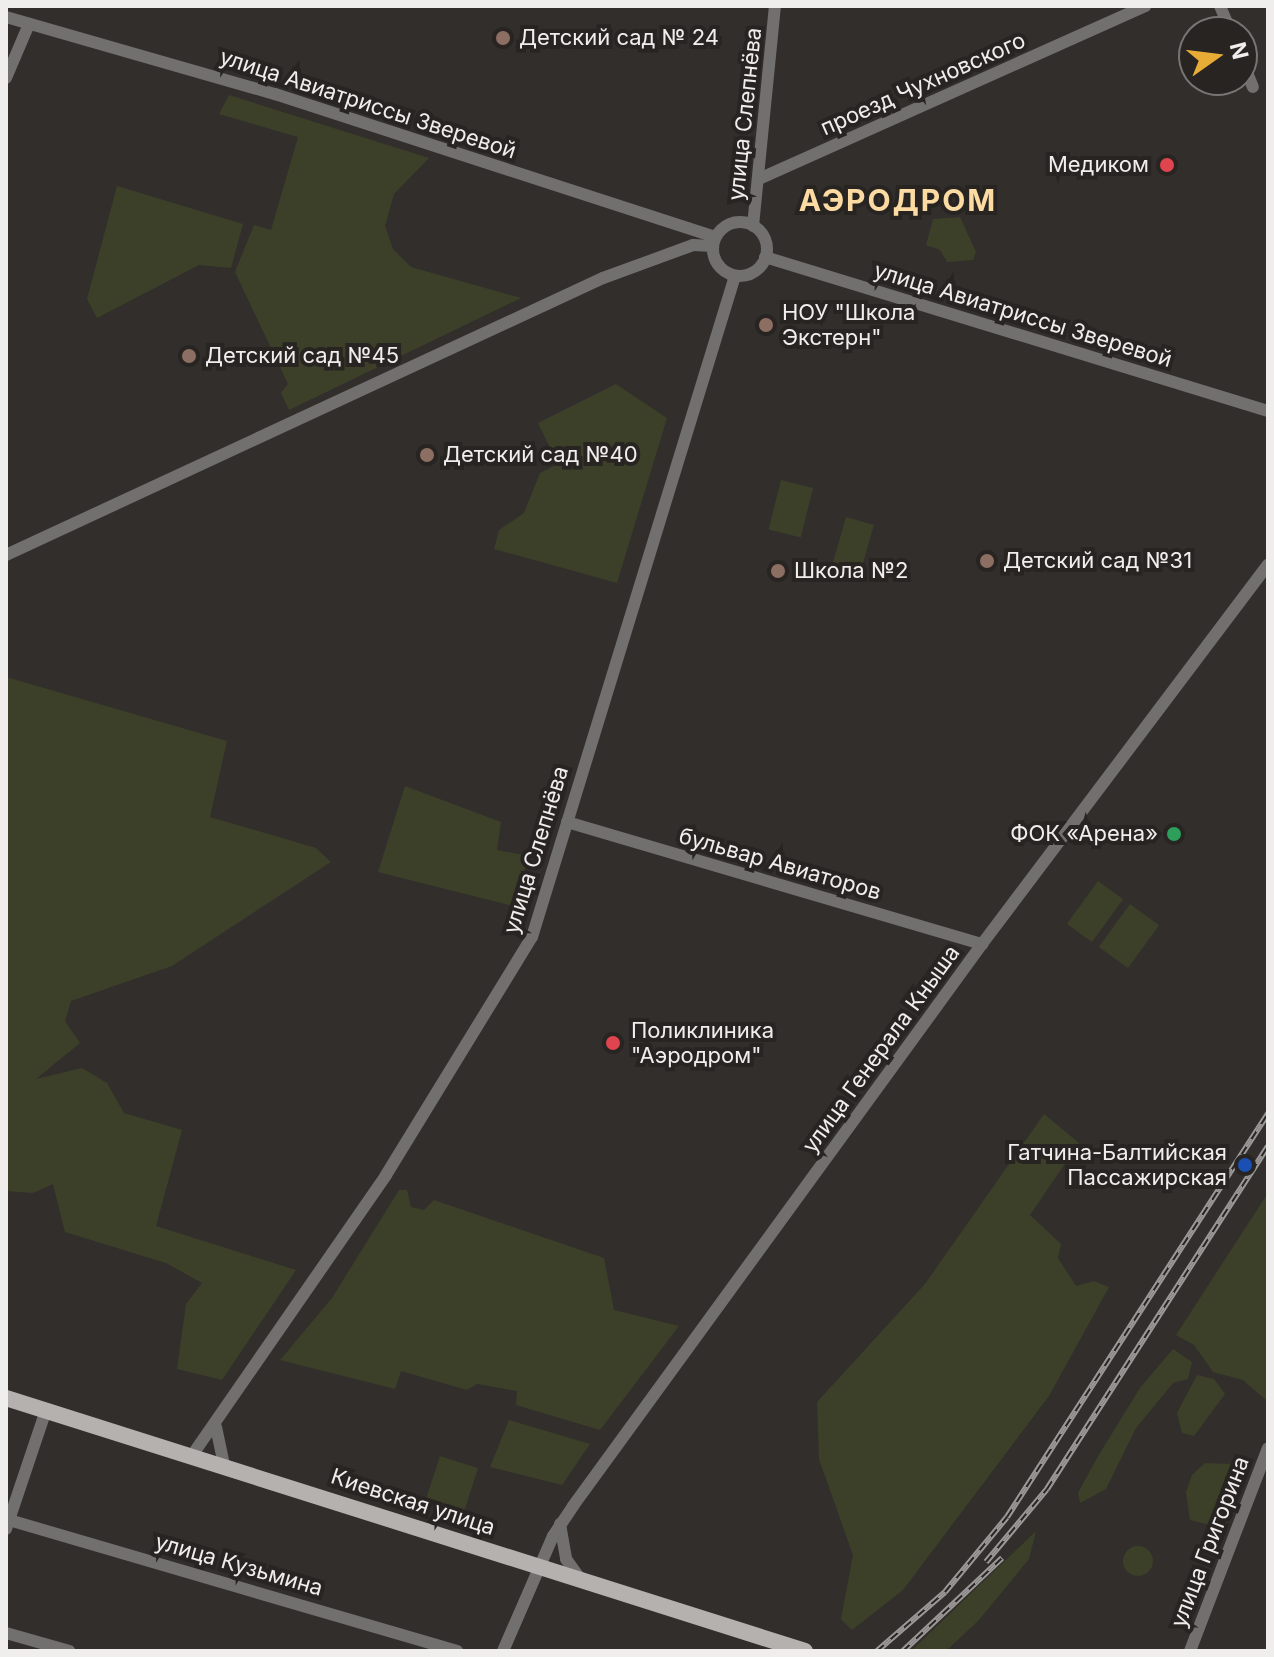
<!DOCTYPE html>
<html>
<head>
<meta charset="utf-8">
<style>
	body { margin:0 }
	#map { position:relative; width:1274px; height:1657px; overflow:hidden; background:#312e2c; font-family:Inter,sans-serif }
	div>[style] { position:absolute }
	.green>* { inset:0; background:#3d4028; transform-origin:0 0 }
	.round { border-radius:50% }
	.minor>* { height:12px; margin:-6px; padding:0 6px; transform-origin:6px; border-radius:6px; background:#71706f }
	.minor>.ring { margin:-6px; padding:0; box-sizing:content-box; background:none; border:12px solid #71706f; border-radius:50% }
	.major>* { height:16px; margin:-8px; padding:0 8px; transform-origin:8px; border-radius:8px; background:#b4b1af }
	.rail>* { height:6px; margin-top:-3px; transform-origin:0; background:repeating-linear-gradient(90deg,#272422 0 9px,#9b9998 0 18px); box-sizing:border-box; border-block:2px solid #9b9998 }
	.dots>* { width:22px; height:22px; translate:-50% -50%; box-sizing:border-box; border:4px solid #272422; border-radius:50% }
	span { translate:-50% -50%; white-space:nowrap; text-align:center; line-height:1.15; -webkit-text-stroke:8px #272422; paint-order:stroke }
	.poi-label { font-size:22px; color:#f0eeed }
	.left { translate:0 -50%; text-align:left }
	.right { translate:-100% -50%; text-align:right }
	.street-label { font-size:22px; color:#f0eeed }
	.district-label { font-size:30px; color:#fcdba3; font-weight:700; letter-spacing:2px }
	.frame { position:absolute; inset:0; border:8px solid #f0eeed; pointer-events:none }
	.north { position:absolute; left:1178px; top:16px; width:80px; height:80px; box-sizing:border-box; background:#272422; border:2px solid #777573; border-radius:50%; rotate:76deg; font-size:22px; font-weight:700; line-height:32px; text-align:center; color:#f0eeed }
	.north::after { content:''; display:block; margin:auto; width:28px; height:36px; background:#e7ac36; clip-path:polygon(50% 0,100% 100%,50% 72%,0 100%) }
</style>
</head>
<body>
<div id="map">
	<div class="green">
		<div style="clip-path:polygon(229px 95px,429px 158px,394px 194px,385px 226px,393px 249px,411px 267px,521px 298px,289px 410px,281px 393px,288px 384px,235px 272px,254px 225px,271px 230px,298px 137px,219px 114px)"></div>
		<div style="clip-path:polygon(117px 186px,243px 224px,231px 268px,199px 265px,97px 318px,87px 299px)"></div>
		<div style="clip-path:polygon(960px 217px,976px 252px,973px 260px,947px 262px,940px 250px,926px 245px,933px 219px)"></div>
		<div style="clip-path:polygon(616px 384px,667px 418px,617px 583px,494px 549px,499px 530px,524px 513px,540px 473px,558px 464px,538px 423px)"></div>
		<div style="left:781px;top:480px;width:33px;height:51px;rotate:14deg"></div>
		<div style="left:846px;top:517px;width:29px;height:59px;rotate:16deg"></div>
		<div style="clip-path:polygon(6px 677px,227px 741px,210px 817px,316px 848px,331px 862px,172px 966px,71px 1001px,65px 1021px,80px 1043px,36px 1079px,82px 1068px,107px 1083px,124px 1113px,182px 1130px,156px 1226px,296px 1270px,222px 1380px,177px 1369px,186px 1304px,202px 1283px,166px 1263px,65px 1232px,53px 1184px,33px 1193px,6px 1191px)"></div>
		<div style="clip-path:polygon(405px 786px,501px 822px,497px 850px,529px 856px,513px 906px,378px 872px)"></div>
		<div style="left:1098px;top:881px;width:31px;height:53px;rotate:36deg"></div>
		<div style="left:1130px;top:904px;width:36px;height:53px;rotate:36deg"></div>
		<div style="clip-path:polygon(1044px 1114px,1079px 1143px,1030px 1215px,1061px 1244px,1058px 1258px,1076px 1286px,1094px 1281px,1109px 1287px,1049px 1396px,903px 1590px,852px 1630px,841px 1619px,853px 1555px,819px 1459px,817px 1402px,925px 1284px)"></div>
		<div style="clip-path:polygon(399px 1190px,407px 1190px,411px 1207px,424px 1210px,434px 1200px,604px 1258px,614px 1310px,679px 1326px,600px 1430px,516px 1405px,517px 1391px,477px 1384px,467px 1390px,401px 1371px,395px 1389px,280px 1360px,332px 1298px)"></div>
		<div style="clip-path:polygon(1268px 1193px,1268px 1402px,1243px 1380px,1213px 1372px,1194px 1345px,1176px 1335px)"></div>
		<div style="clip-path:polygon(1173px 1349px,1192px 1362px,1188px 1379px,1173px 1383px,1136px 1428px,1106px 1489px,1080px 1503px,1078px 1493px,1097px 1458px,1140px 1388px)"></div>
		<div style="clip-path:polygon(1197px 1375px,1214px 1379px,1225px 1394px,1194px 1436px,1182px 1433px,1177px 1413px)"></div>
		<div style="clip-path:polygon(509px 1420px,590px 1444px,562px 1485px,490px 1467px)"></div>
		<div style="left:440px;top:1456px;width:40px;height:45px;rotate:18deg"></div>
		<div style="clip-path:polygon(1205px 1463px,1232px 1464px,1246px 1474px,1225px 1529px,1190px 1520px,1186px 1492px,1192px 1475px)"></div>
		<div style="clip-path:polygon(1036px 1531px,1029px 1559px,979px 1620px,946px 1651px,911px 1651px)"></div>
		<div class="round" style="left:1123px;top:1546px;width:30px;height:30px"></div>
	</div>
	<div class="minor">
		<div style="left:1220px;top:6px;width:28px;rotate:67deg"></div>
		<div style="left:6px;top:17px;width:280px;rotate:16deg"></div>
		<div style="left:275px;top:94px;width:463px;rotate:18deg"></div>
		<div style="left:1242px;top:60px;width:29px;rotate:68deg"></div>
		<div style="left:6px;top:78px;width:59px;rotate:-66.9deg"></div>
		<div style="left:761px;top:178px;width:421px;rotate:-24.1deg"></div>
		<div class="ring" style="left:713px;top:222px;width:42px;height:42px"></div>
		<div style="left:753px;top:226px;width:221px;rotate:-84.3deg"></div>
		<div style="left:765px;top:257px;width:526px;rotate:17.02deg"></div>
		<div style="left:6px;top:555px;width:658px;rotate:-24.89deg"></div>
		<div style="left:603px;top:278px;width:96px;rotate:-20.1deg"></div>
		<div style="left:693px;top:245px;width:20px;rotate:3deg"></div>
		<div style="left:567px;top:822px;width:433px;rotate:16.4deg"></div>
		<div style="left:216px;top:1427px;width:38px;rotate:78deg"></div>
		<div style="left:193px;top:1454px;width:339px;rotate:-55.3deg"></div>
		<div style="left:386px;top:1175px;width:279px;rotate:-58.5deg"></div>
		<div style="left:532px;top:937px;width:691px;rotate:-72.93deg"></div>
		<div style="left:9px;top:1520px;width:467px;rotate:16.3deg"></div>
		<div style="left:560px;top:1524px;width:36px;rotate:80deg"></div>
		<div style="left:566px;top:1559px;width:24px;rotate:54deg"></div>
		<div style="left:6px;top:1529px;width:126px;rotate:-71.4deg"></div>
		<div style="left:6px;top:1633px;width:66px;rotate:15.9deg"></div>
		<div style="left:503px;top:1651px;width:125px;rotate:-66.5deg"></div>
		<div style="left:553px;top:1536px;width:36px;rotate:-56deg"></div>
		<div style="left:573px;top:1506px;width:695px;rotate:-53.95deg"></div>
		<div style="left:982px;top:944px;width:475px;rotate:-53deg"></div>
		<div style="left:1190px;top:1651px;width:217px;rotate:-69deg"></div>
	</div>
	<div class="major">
		<div style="left:6px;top:1398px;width:838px;rotate:17.57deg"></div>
	</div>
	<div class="rail">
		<div style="left:986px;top:1562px;width:95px;rotate:-50.1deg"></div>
		<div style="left:1047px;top:1489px;width:408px;rotate:-57.2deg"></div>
		<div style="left:877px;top:1651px;width:90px;rotate:-40.9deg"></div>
		<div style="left:945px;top:1592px;width:97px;rotate:-50.4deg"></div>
		<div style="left:1007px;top:1517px;width:481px;rotate:-57.1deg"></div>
		<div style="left:903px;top:1651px;width:136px;rotate:-43.2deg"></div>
	</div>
	<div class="dots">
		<div style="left:503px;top:38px;background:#8d6e63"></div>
		<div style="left:1167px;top:165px;background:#e0444e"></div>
		<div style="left:766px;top:325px;background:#8d6e63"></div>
		<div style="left:189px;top:356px;background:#8d6e63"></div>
		<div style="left:427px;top:455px;background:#8d6e63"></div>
		<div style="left:987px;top:561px;background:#8d6e63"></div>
		<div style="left:778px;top:571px;background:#8d6e63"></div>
		<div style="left:1174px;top:834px;background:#2e9e5b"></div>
		<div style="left:613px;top:1043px;background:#e0444e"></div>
		<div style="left:1245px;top:1165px;background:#1a4fb4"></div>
	</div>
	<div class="poi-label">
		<span class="left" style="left:519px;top:38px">Детский сад № 24</span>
		<span class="right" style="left:1149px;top:165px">Медиком</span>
		<span class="left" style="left:782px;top:325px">НОУ "Школа<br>Экстерн"</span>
		<span class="left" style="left:205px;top:356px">Детский сад №45</span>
		<span class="left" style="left:443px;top:455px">Детский сад №40</span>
		<span class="left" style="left:1003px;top:561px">Детский сад №31</span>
		<span class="left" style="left:794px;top:571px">Школа №2</span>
		<span class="right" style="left:1158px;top:834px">ФОК «Арена»</span>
		<span class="left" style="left:631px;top:1043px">Поликлиника<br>"Аэродром"</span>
		<span class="right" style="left:1227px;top:1165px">Гатчина-Балтийская<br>Пассажирская</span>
	</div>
	<div class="street-label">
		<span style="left:923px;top:84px;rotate:-24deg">проезд Чухновского</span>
		<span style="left:368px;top:104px;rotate:18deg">улица Авиатриссы Зверевой</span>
		<span style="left:745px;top:114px;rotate:-84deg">улица Слепнёва</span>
		<span style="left:1023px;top:315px;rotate:17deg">улица Авиатриссы Зверевой</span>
		<span style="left:536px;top:850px;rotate:-73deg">улица Слепнёва</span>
		<span style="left:780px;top:864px;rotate:16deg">бульвар Авиаторов</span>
		<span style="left:881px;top:1049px;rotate:-54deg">улица Генерала Кныша</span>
		<span style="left:413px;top:1502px;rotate:18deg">Киевская улица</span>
		<span style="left:1210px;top:1542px;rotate:-69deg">улица Григорина</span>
		<span style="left:239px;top:1565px;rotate:16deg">улица Кузьмина</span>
	</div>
	<div class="district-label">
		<span style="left:898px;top:200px">АЭРОДРОМ</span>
	</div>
	<div class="frame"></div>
	<div class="north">N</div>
</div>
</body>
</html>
